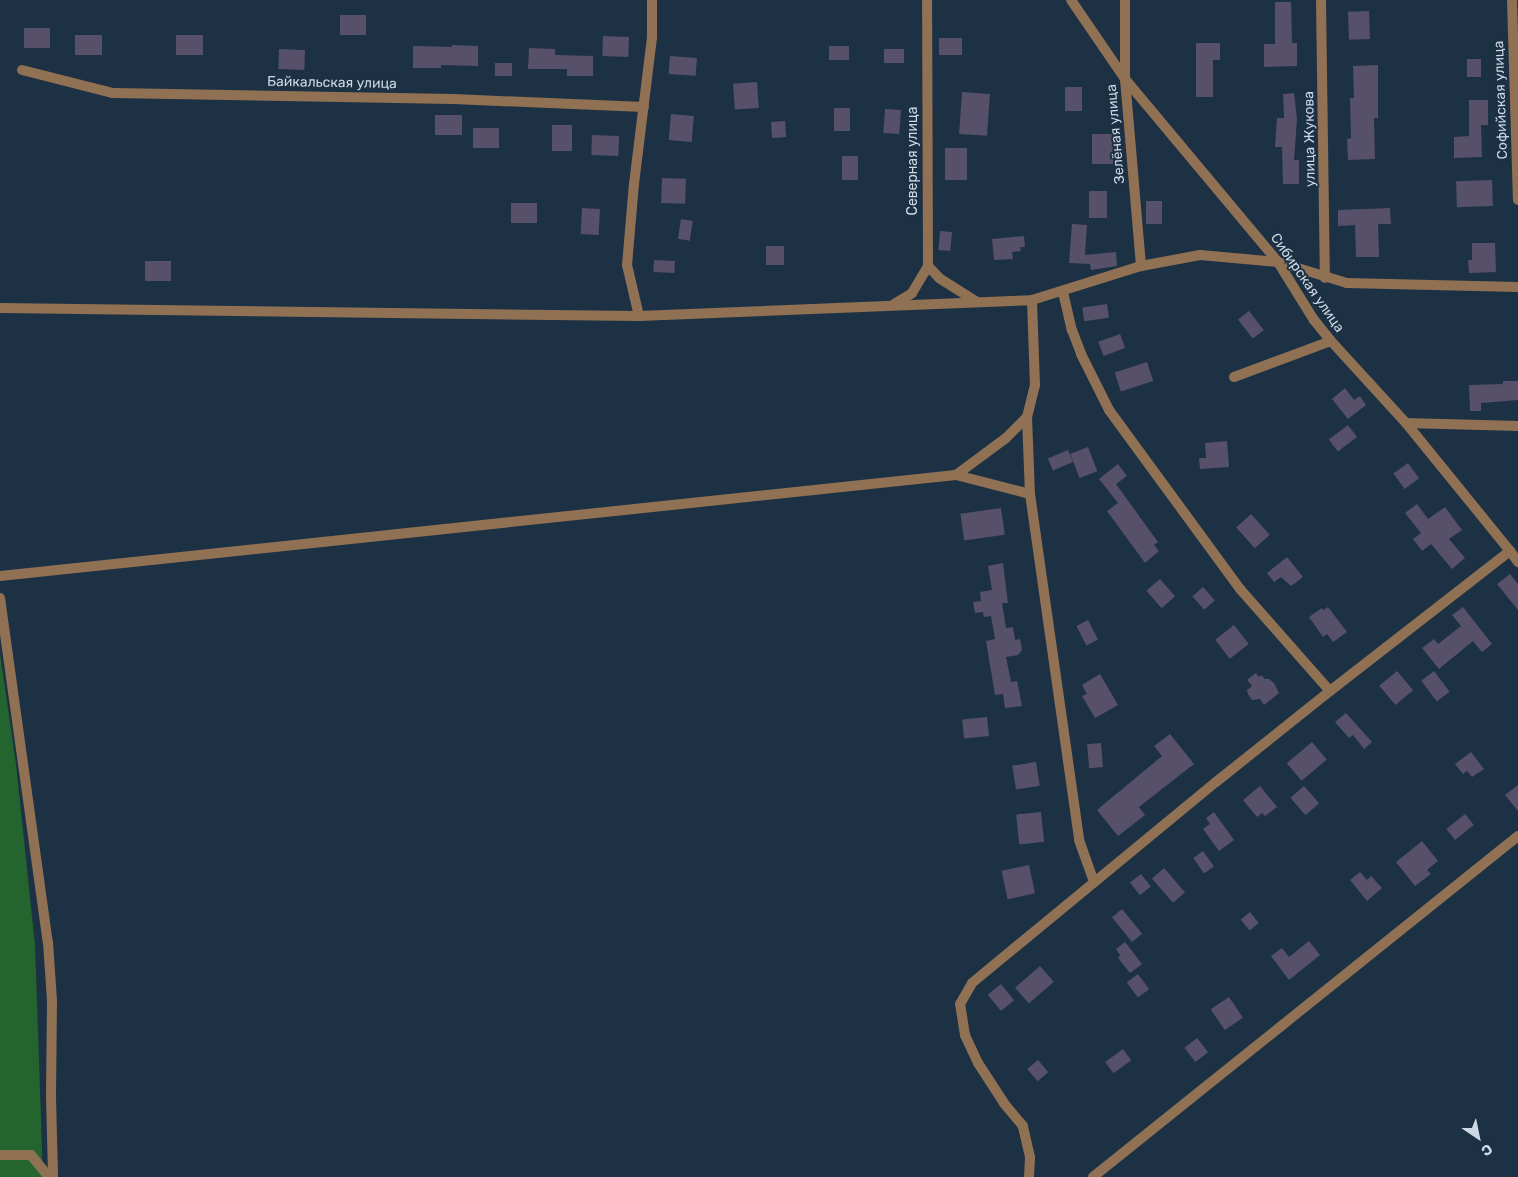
<!DOCTYPE html>
<html>
<head>
<meta charset="utf-8">
<style>
	body { margin:0 }
	#map { position:relative; width:1518px; height:1177px; overflow:hidden; background:#1d3144; font-family:Rubik,sans-serif }
	div>[style] { position:absolute }
	.green>* { inset:0; background:#23642f }
	.building>* { inset:0; background:#57506a; transform-origin:0 0 }
	.minor>* { height:10px; margin:-5px; padding:0 5px; transform-origin:5px; border-radius:5px; background:#907153 }
	span { translate:-50% -50%; white-space:nowrap; text-align:center; line-height:1.15; -webkit-text-stroke:4px #1d3144; paint-order:stroke }
	.street-label { font-size:14px; color:#ccd8e5 }
	.north { position:absolute; left:1453px; top:1112px; width:50px; height:50px; -webkit-text-stroke:4px #1d3144; paint-order:stroke; rotate:146deg; font-size:14px; font-weight:700; line-height:20px; text-align:center; color:#ccd8e5 }
	.north::after { content:''; display:block; margin:auto; width:18px; height:22px; background:#ccd8e5; clip-path:polygon(50% 0,100% 100%,50% 72%,0 100%) }
</style>
</head>
<body>
<div id="map">
	<div class="green">
		<div style="clip-path:polygon(0 654px,16px 764px,35px 945px,43px 1177px,0 1177px)"></div>
	</div>
	<div class="building">
		<div style="clip-path:polygon(1275px 2px,1291px 2px,1292px 43px,1297px 43px,1297px 66px,1264px 67px,1264px 44px,1275px 44px)"></div>
		<div style="left:1369px;top:11px;width:28px;height:21px;rotate:88deg"></div>
		<div style="left:340px;top:15px;width:26px;height:20px"></div>
		<div style="left:24px;top:28px;width:26px;height:20px"></div>
		<div style="left:75px;top:35px;width:27px;height:20px"></div>
		<div style="left:176px;top:35px;width:27px;height:20px"></div>
		<div style="left:603px;top:36px;width:26px;height:20px;rotate:2deg"></div>
		<div style="left:939px;top:38px;width:23px;height:17px"></div>
		<div style="clip-path:polygon(1196px 43px,1220px 43px,1220px 60px,1213px 60px,1213px 97px,1196px 97px)"></div>
		<div style="clip-path:polygon(452px 45px,478px 46px,478px 66px,441px 65px,441px 68px,413px 68px,413px 46px,452px 47px)"></div>
		<div style="left:829px;top:46px;width:20px;height:14px"></div>
		<div style="clip-path:polygon(529px 48px,555px 49px,555px 55px,593px 56px,593px 76px,567px 76px,567px 69px,528px 69px)"></div>
		<div style="left:279px;top:49px;width:26px;height:20px;rotate:2deg"></div>
		<div style="left:884px;top:49px;width:20px;height:14px"></div>
		<div style="left:670px;top:56px;width:27px;height:18px;rotate:4deg"></div>
		<div style="left:1467px;top:59px;width:14px;height:18px"></div>
		<div style="left:495px;top:63px;width:17px;height:13px"></div>
		<div style="clip-path:polygon(1378px 65px,1378px 118px,1374px 118px,1375px 159px,1348px 160px,1347px 139px,1351px 138px,1350px 98px,1354px 98px,1353px 66px)"></div>
		<div style="left:757px;top:82px;width:26px;height:24px;rotate:86deg"></div>
		<div style="left:1065px;top:87px;width:17px;height:24px"></div>
		<div style="left:962px;top:92px;width:28px;height:42px;rotate:4deg"></div>
		<div style="clip-path:polygon(1294px 93px,1297px 119px,1294px 160px,1299px 160px,1299px 184px,1283px 184px,1282px 147px,1275px 147px,1277px 118px,1284px 118px,1283px 94px)"></div>
		<div style="clip-path:polygon(1469px 100px,1488px 100px,1488px 125px,1481px 125px,1482px 157px,1454px 158px,1454px 137px,1469px 136px)"></div>
		<div style="left:834px;top:108px;width:16px;height:23px"></div>
		<div style="left:885px;top:109px;width:16px;height:24px;rotate:4deg"></div>
		<div style="left:671px;top:114px;width:23px;height:26px;rotate:5deg"></div>
		<div style="left:435px;top:115px;width:27px;height:20px"></div>
		<div style="left:785px;top:121px;width:16px;height:14px;rotate:86deg"></div>
		<div style="left:552px;top:125px;width:20px;height:26px"></div>
		<div style="left:473px;top:128px;width:26px;height:20px"></div>
		<div style="left:1092px;top:134px;width:21px;height:30px"></div>
		<div style="left:592px;top:135px;width:27px;height:20px;rotate:2deg"></div>
		<div style="left:945px;top:148px;width:22px;height:32px"></div>
		<div style="left:842px;top:156px;width:16px;height:24px"></div>
		<div style="left:662px;top:178px;width:24px;height:25px;rotate:2deg"></div>
		<div style="left:1492px;top:180px;width:26px;height:36px;rotate:88deg"></div>
		<div style="left:1089px;top:191px;width:18px;height:27px"></div>
		<div style="left:1146px;top:201px;width:16px;height:23px"></div>
		<div style="left:537px;top:203px;width:20px;height:26px;rotate:90deg"></div>
		<div style="left:582px;top:208px;width:18px;height:26px;rotate:3deg"></div>
		<div style="clip-path:polygon(1390px 208px,1391px 224px,1378px 224px,1379px 257px,1356px 257px,1355px 225px,1338px 226px,1338px 210px)"></div>
		<div style="left:681px;top:219px;width:12px;height:20px;rotate:9deg"></div>
		<div style="clip-path:polygon(1072px 224px,1087px 225px,1085px 255px,1116px 252px,1117px 266px,1091px 270px,1090px 264px,1069px 263px)"></div>
		<div style="left:940px;top:231px;width:12px;height:19px;rotate:5deg"></div>
		<div style="clip-path:polygon(1024px 236px,1025px 247px,1020px 247px,1021px 251px,1012px 252px,1013px 259px,994px 260px,992px 239px)"></div>
		<div style="clip-path:polygon(1472px 243px,1495px 243px,1496px 272px,1469px 273px,1468px 260px,1472px 260px)"></div>
		<div style="left:766px;top:246px;width:18px;height:19px"></div>
		<div style="left:654px;top:260px;width:21px;height:12px;rotate:3deg"></div>
		<div style="left:145px;top:261px;width:26px;height:20px"></div>
		<div style="left:1107px;top:304px;width:14px;height:25px;rotate:82deg"></div>
		<div style="left:1249px;top:311px;width:24px;height:14px;rotate:52deg"></div>
		<div style="left:1120px;top:334px;width:15px;height:23px;rotate:70deg"></div>
		<div style="left:1147px;top:362px;width:20px;height:34px;rotate:72deg"></div>
		<div style="clip-path:polygon(1503px 381px,1518px 381px,1518px 400px,1481px 403px,1481px 411px,1470px 411px,1469px 385px,1503px 384px)"></div>
		<div style="clip-path:polygon(1345px 388px,1354px 400px,1360px 396px,1366px 405px,1348px 419px,1332px 399px)"></div>
		<div style="left:1348px;top:425px;width:15px;height:24px;rotate:53deg"></div>
		<div style="clip-path:polygon(1227px 441px,1229px 467px,1200px 469px,1199px 458px,1206px 458px,1205px 443px)"></div>
		<div style="left:1088px;top:447px;width:26px;height:19px;rotate:69deg"></div>
		<div style="left:1068px;top:450px;width:13px;height:22px;rotate:67deg"></div>
		<div style="left:1408px;top:463px;width:19px;height:18px;rotate:54deg"></div>
		<div style="clip-path:polygon(1118px 464px,1127px 476px,1116px 484px,1158px 542px,1154px 545px,1159px 551px,1145px 563px,1107px 511px,1118px 503px,1099px 479px)"></div>
		<div style="clip-path:polygon(1417px 504px,1428px 519px,1445px 507px,1462px 530px,1449px 539px,1465px 558px,1452px 569px,1431px 544px,1422px 551px,1413px 539px,1421px 533px,1405px 513px)"></div>
		<div style="left:1001px;top:508px;width:27px;height:41px;rotate:82deg"></div>
		<div style="left:1251px;top:514px;width:28px;height:20px;rotate:48deg"></div>
		<div style="clip-path:polygon(1287px 557px,1303px 577px,1291px 586px,1281px 577px,1274px 582px,1267px 573px)"></div>
		<div style="clip-path:polygon(1003px 563px,1008px 603px,1002px 603px,1006px 628px,1013px 627px,1015px 640px,1020px 639px,1022px 650px,1018px 655px,1006px 657px,1011px 682px,1017px 681px,1022px 706px,1005px 708px,1003px 694px,995px 695px,986px 641px,995px 639px,991px 616px,984px 617px,983px 612px,975px 613px,973px 602px,981px 601px,980px 592px,992px 590px,988px 566px)"></div>
		<div style="clip-path:polygon(1510px 574px,1518px 584px,1518px 610px,1497px 584px)"></div>
		<div style="left:1160px;top:579px;width:23px;height:18px;rotate:49deg"></div>
		<div style="left:1203px;top:587px;width:18px;height:14px;rotate:49deg"></div>
		<div style="clip-path:polygon(1328px 607px,1347px 632px,1333px 642px,1327px 634px,1323px 637px,1309px 617px,1322px 608px,1323px 610px)"></div>
		<div style="clip-path:polygon(1463px 607px,1492px 644px,1482px 652px,1473px 641px,1439px 669px,1422px 648px,1434px 639px,1438px 644px,1461px 626px,1452px 615px)"></div>
		<div style="left:1088px;top:620px;width:22px;height:13px;rotate:63deg"></div>
		<div style="left:1234px;top:625px;width:24px;height:24px;rotate:52deg"></div>
		<div style="left:1397px;top:671px;width:25px;height:23px;rotate:50deg"></div>
		<div style="left:1434px;top:671px;width:26px;height:16px;rotate:53deg"></div>
		<div style="clip-path:polygon(1256px 673px,1259px 677px,1261px 675px,1265px 679px,1269px 679px,1274px 683px,1279px 693px,1264px 705px,1260px 699px,1252px 700px,1248px 694px,1247px 690px,1252px 686px,1247px 680px)"></div>
		<div style="clip-path:polygon(1100px 674px,1118px 705px,1095px 718px,1082px 696px,1087px 694px,1082px 685px)"></div>
		<div style="clip-path:polygon(1346px 713px,1372px 742px,1364px 749px,1353px 735px,1349px 738px,1335px 722px)"></div>
		<div style="left:987px;top:717px;width:19px;height:25px;rotate:84deg"></div>
		<div style="clip-path:polygon(1170px 734px,1194px 764px,1139px 807px,1145px 815px,1118px 836px,1097px 810px,1162px 756px,1154px 746px)"></div>
		<div style="left:1312px;top:742px;width:23px;height:33px;rotate:50deg"></div>
		<div style="left:1101px;top:743px;width:24px;height:14px;rotate:85deg"></div>
		<div style="clip-path:polygon(1471px 752px,1484px 769px,1472px 777px,1467px 771px,1463px 774px,1455px 764px)"></div>
		<div style="left:1036px;top:762px;width:24px;height:24px;rotate:81deg"></div>
		<div style="clip-path:polygon(1518px 785px,1518px 811px,1505px 795px)"></div>
		<div style="clip-path:polygon(1260px 786px,1277px 807px,1265px 816px,1262px 813px,1257px 817px,1243px 800px)"></div>
		<div style="left:1304px;top:786px;width:23px;height:18px;rotate:49deg"></div>
		<div style="left:1041px;top:812px;width:30px;height:25px;rotate:84deg"></div>
		<div style="clip-path:polygon(1214px 812px,1234px 840px,1219px 851px,1203px 829px,1210px 824px,1206px 818px)"></div>
		<div style="left:1465px;top:814px;width:14px;height:24px;rotate:51deg"></div>
		<div style="clip-path:polygon(1422px 841px,1438px 861px,1427px 870px,1431px 874px,1415px 886px,1396px 862px)"></div>
		<div style="left:1203px;top:851px;width:19px;height:12px;rotate:55deg"></div>
		<div style="left:1029px;top:865px;width:29px;height:28px;rotate:78deg"></div>
		<div style="left:1164px;top:868px;width:32px;height:16px;rotate:49deg"></div>
		<div style="clip-path:polygon(1360px 872px,1367px 880px,1371px 876px,1382px 888px,1367px 901px,1350px 880px)"></div>
		<div style="left:1141px;top:874px;width:16px;height:14px;rotate:52deg"></div>
		<div style="left:1122px;top:909px;width:32px;height:13px;rotate:51deg"></div>
		<div style="left:1250px;top:912px;width:14px;height:12px;rotate:51deg"></div>
		<div style="clip-path:polygon(1309px 941px,1320px 955px,1289px 980px,1271px 956px,1282px 948px,1289px 957px)"></div>
		<div style="clip-path:polygon(1125px 942px,1142px 964px,1130px 973px,1118px 958px,1120px 955px,1116px 949px)"></div>
		<div style="left:1040px;top:966px;width:21px;height:33px;rotate:49deg"></div>
		<div style="left:1138px;top:974px;width:19px;height:14px;rotate:54deg"></div>
		<div style="left:1001px;top:984px;width:21px;height:17px;rotate:51deg"></div>
		<div style="left:1229px;top:997px;width:25px;height:22px;rotate:56deg"></div>
		<div style="left:1197px;top:1038px;width:18px;height:16px;rotate:52deg"></div>
		<div style="left:1123px;top:1049px;width:14px;height:22px;rotate:54deg"></div>
		<div style="left:1038px;top:1060px;width:16px;height:14px;rotate:50deg"></div>
	</div>
	<div class="minor">
		<div style="left:1071px;top:0;width:96px;rotate:55.6deg"></div>
		<div style="left:1125px;top:79px;width:239px;rotate:50.1deg"></div>
		<div style="left:1278px;top:262px;width:68px;rotate:58.2deg"></div>
		<div style="left:1314px;top:320px;width:27px;rotate:51deg"></div>
		<div style="left:1331px;top:341px;width:111px;rotate:47.6deg"></div>
		<div style="left:1406px;top:423px;width:165px;rotate:50.9deg"></div>
		<div style="left:1125px;top:0;width:79px;rotate:90deg"></div>
		<div style="left:1125px;top:79px;width:188px;rotate:85.1deg"></div>
		<div style="left:1321px;top:0;width:278px;rotate:89.2deg"></div>
		<div style="left:1512px;top:0;width:200px;rotate:88.3deg"></div>
		<div style="left:22px;top:70px;width:94px;rotate:14.2deg"></div>
		<div style="left:113px;top:93px;width:340px;rotate:1deg"></div>
		<div style="left:453px;top:99px;width:191px;rotate:2.4deg"></div>
		<div style="left:928px;top:266px;width:16px;rotate:47deg"></div>
		<div style="left:939px;top:278px;width:45px;rotate:32.3deg"></div>
		<div style="left:1063px;top:292px;width:39px;rotate:77deg"></div>
		<div style="left:1072px;top:330px;width:26px;rotate:69deg"></div>
		<div style="left:1081px;top:354px;width:63px;rotate:63.4deg"></div>
		<div style="left:1109px;top:410px;width:222px;rotate:53.8deg"></div>
		<div style="left:1240px;top:589px;width:136px;rotate:48.6deg"></div>
		<div style="left:1330px;top:691px;width:228px;rotate:-37.9deg"></div>
		<div style="left:1510px;top:551px;width:14px;rotate:54deg"></div>
		<div style="left:1032px;top:300px;width:85px;rotate:88deg"></div>
		<div style="left:1035px;top:385px;width:33px;rotate:104deg"></div>
		<div style="left:1027px;top:417px;width:77px;rotate:87.8deg"></div>
		<div style="left:1030px;top:494px;width:349px;rotate:81.9deg"></div>
		<div style="left:1079px;top:840px;width:45px;rotate:70.3deg"></div>
		<div style="left:894px;top:304px;width:21px;rotate:-31deg"></div>
		<div style="left:912px;top:293px;width:31px;rotate:-59deg"></div>
		<div style="left:928px;top:266px;width:266px;rotate:-90.2deg"></div>
		<div style="left:0;top:308px;width:639px;rotate:0.72deg"></div>
		<div style="left:639px;top:316px;width:393px;rotate:-2.3deg"></div>
		<div style="left:1032px;top:300px;width:114px;rotate:-17.3deg"></div>
		<div style="left:1141px;top:266px;width:60px;rotate:-10.6deg"></div>
		<div style="left:1200px;top:255px;width:78px;rotate:5.1deg"></div>
		<div style="left:1278px;top:262px;width:72px;rotate:16.9deg"></div>
		<div style="left:1347px;top:283px;width:171px;rotate:1.3deg"></div>
		<div style="left:639px;top:316px;width:52px;rotate:-103.2deg"></div>
		<div style="left:627px;top:265px;width:81px;rotate:-85.1deg"></div>
		<div style="left:634px;top:184px;width:147px;rotate:-83deg"></div>
		<div style="left:652px;top:38px;width:38px;rotate:-90deg"></div>
		<div style="left:1234px;top:377px;width:103px;rotate:-20.4deg"></div>
		<div style="left:1406px;top:423px;width:112px;rotate:1.5deg"></div>
		<div style="left:956px;top:475px;width:62px;rotate:-36.5deg"></div>
		<div style="left:1006px;top:438px;width:30px;rotate:-45deg"></div>
		<div style="left:0;top:576px;width:961px;rotate:-6.03deg"></div>
		<div style="left:956px;top:475px;width:76px;rotate:14.4deg"></div>
		<div style="left:0;top:598px;width:347px;rotate:82.1deg"></div>
		<div style="left:48px;top:942px;width:58px;rotate:86.1deg"></div>
		<div style="left:52px;top:1000px;width:98px;rotate:90.6deg"></div>
		<div style="left:51px;top:1098px;width:79px;rotate:88.5deg"></div>
		<div style="left:0;top:1155px;width:31px"></div>
		<div style="left:31px;top:1155px;width:28px;rotate:51deg"></div>
		<div style="left:1029px;top:1177px;width:20px;rotate:-87deg"></div>
		<div style="left:1030px;top:1157px;width:32px;rotate:-103deg"></div>
		<div style="left:1023px;top:1126px;width:30px;rotate:-130deg"></div>
		<div style="left:1004px;top:1103px;width:48px;rotate:-123deg"></div>
		<div style="left:978px;top:1063px;width:31px;rotate:-115deg"></div>
		<div style="left:965px;top:1035px;width:31px;rotate:-99deg"></div>
		<div style="left:960px;top:1004px;width:24px;rotate:-60deg"></div>
		<div style="left:972px;top:983px;width:316px;rotate:-39.5deg"></div>
		<div style="left:1216px;top:782px;width:146px;rotate:-38.6deg"></div>
		<div style="left:1093px;top:1177px;width:545px;rotate:-38.74deg"></div>
	</div>
	<div class="street-label">
		<span style="left:332px;top:83px;rotate:1deg">Байкальская улица</span>
		<span style="left:1501px;top:100px;rotate:-92deg">Софийская улица</span>
		<span style="left:1116px;top:134px;rotate:-95deg">Зелёная улица</span>
		<span style="left:1310px;top:139px;rotate:-91deg">улица Жукова</span>
		<span style="left:913px;top:161px;rotate:-90deg">Северная улица</span>
		<span style="left:1307px;top:283px;rotate:55deg">Сибирская улица</span>
	</div>
	<div class="north">С</div>
</div>
</body>
</html>
